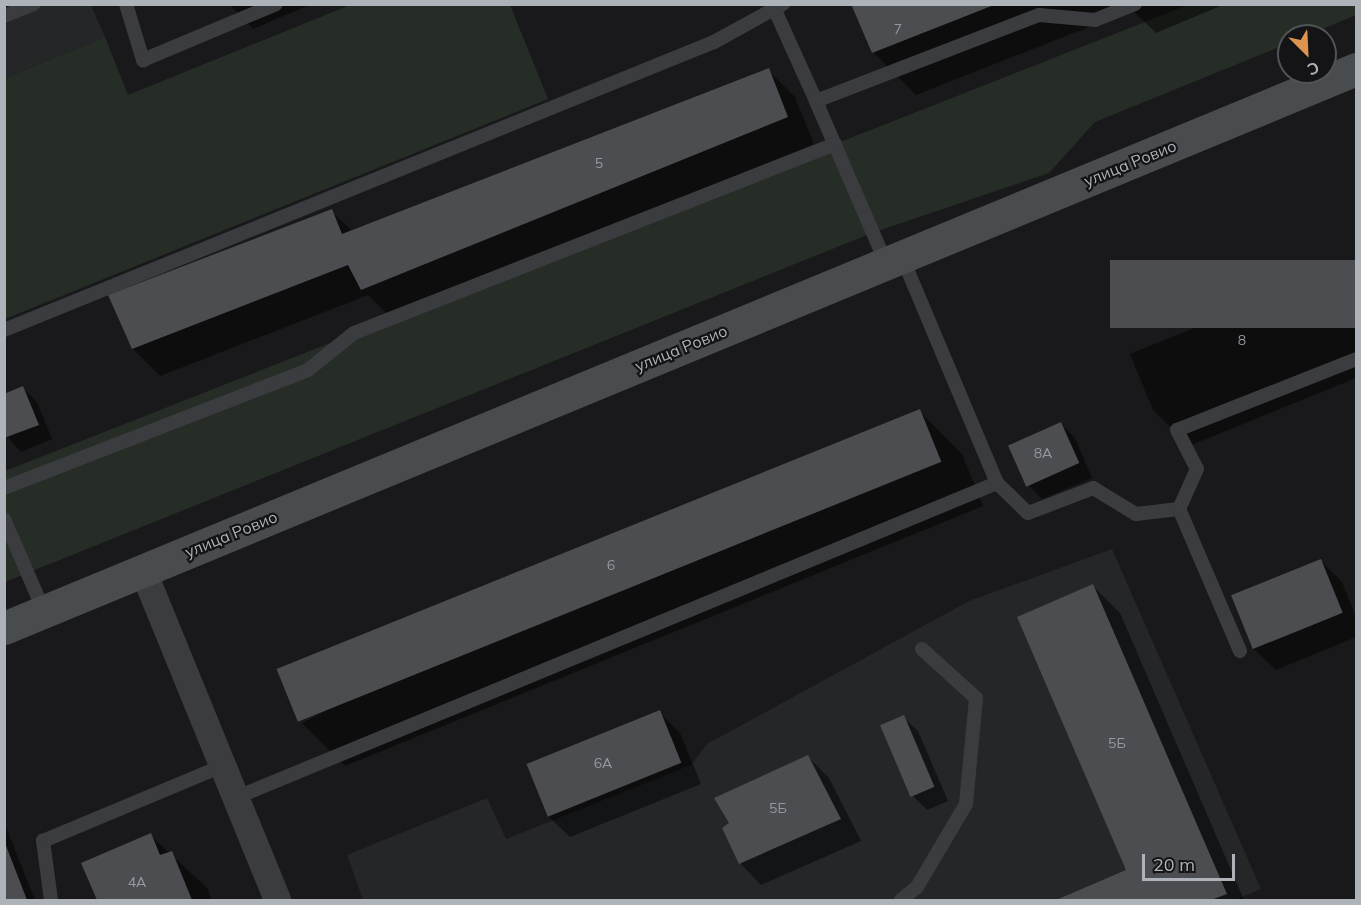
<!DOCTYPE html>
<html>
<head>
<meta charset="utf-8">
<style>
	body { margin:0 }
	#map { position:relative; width:1361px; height:905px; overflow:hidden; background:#19191b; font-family:Mulish,sans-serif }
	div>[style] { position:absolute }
	.built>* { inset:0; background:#252628 }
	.green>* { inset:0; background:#262c26 }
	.shadow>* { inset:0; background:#0007 }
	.building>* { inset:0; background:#4b4d50; transform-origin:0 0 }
	.lane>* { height:14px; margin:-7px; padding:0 7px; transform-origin:7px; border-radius:7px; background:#3b3c3f }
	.street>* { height:27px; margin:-13.5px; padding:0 13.5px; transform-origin:13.5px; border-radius:13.5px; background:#3b3c3f }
	.secondary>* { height:33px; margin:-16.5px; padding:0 16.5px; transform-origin:16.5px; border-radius:16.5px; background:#494c4f }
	span { translate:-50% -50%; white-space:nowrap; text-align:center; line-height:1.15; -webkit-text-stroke:4.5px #141416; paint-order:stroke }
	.number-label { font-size:14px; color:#949a9f }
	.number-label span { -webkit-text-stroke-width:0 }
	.street-label { font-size:16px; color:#adb3b9 }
	.frame { position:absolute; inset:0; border:6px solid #adb3b9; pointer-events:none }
	.north { position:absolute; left:1277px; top:24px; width:60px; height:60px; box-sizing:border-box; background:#141416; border:2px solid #515457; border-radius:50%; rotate:156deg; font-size:16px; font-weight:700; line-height:24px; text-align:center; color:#adb3b9 }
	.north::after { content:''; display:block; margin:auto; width:21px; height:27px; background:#de944e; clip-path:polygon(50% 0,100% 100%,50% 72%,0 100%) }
	.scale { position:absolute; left:1142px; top:854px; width:93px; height:27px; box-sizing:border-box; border:3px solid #adb3b9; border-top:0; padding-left:8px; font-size:18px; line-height:21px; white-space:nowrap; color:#adb3b9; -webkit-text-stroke:4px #141416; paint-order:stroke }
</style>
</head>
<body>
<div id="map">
	<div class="built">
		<div style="clip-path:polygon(5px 5px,91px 5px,105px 37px,5px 78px)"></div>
		<div style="clip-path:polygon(1112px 549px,1261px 889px,1234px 900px,363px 900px,347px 855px,487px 798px,506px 839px,691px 765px,707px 744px,969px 601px)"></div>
	</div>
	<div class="green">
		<div style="clip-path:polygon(350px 5px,510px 5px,548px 99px,5px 319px,5px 78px,105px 37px,128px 95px)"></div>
		<div style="clip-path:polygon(1188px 5px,1356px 5px,1356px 15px,1306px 36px,1289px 36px,1289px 43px,1095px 122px,1049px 173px,872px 233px,5px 582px,5px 471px)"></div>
	</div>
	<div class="shadow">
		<div style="clip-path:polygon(4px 4px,23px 4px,27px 14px,4px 23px)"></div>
		<div style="clip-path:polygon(229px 4px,312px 4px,253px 29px)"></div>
		<div style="clip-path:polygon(853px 4px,1225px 4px,1156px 33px,1132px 10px,916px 95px,873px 52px)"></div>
		<div style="clip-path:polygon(768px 70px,795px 97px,814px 144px,389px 316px,368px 295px,160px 376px,133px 349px,110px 296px,331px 211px,352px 231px)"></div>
		<div style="clip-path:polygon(1356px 262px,1356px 378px,1189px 446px,1153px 410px,1130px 354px)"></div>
		<div style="clip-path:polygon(23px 388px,37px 402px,52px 439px,21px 452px,4px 433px)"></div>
		<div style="clip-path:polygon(919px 411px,962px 454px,983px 506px,345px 766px,302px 723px)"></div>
		<div style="clip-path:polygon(1061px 424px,1075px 438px,1092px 478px,1042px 499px,1027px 484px)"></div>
		<div style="clip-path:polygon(1321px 561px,1342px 582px,1356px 617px,1356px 637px,1276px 670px,1254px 649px)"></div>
		<div style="clip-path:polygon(1093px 586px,1120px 613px,1244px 900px,1059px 900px,1128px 871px)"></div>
		<div style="clip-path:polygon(659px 712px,680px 733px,701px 784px,570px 837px,548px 816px)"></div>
		<div style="clip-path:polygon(903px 717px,918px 731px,948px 801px,927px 810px,913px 796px,882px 726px)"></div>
		<div style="clip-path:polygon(808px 757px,829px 778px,861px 841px,761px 885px,740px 863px)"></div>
		<div style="clip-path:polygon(4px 822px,35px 900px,4px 900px)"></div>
		<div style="clip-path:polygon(150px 835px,207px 888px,212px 900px,98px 900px,83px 863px)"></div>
	</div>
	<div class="building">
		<div style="clip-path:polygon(851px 4px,994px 4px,994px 5px,872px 53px)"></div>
		<div style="clip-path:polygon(769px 68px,788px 117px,361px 290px,348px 265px,132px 349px,108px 295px,332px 209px,342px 234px)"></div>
		<div style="left:1356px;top:260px;width:68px;height:246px;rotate:90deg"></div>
		<div style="clip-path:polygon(23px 386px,39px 425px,4px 438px,4px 394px)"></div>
		<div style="left:920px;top:409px;width:57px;height:694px;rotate:68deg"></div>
		<div style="left:1061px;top:422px;width:45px;height:58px;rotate:66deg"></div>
		<div style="left:1321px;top:559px;width:58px;height:97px;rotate:68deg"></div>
		<div style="clip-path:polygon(1093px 584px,1227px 894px,1211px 900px,1056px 900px,1126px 870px,1017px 617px)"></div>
		<div style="left:660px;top:710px;width:57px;height:144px;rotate:68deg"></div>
		<div style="left:904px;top:715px;width:78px;height:26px;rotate:67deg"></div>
		<div style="clip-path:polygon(808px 755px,841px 819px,739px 864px,722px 828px,729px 823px,714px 798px)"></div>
		<div style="clip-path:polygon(151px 833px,160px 855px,172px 851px,192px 900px,97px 900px,81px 863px)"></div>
		<div style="clip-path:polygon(5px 843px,27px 900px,4px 900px)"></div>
	</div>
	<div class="lane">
		<div style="left:126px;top:4px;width:59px;rotate:73.1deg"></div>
		<div style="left:143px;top:60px;width:144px;rotate:-22.8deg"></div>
		<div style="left:774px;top:8px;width:102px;rotate:65.7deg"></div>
		<div style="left:4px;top:16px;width:32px;rotate:-22deg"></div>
		<div style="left:886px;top:263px;width:176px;rotate:-113.4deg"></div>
		<div style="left:816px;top:101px;width:239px;rotate:-21.1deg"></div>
		<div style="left:1039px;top:15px;width:56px;rotate:5.1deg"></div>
		<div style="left:1095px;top:20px;width:43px;rotate:-21.8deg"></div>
		<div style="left:4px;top:330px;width:766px;rotate:-22.08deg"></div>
		<div style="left:714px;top:42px;width:79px;rotate:-28.8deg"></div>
		<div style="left:997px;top:483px;width:43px;rotate:44.1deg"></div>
		<div style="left:1028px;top:513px;width:70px;rotate:-21deg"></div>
		<div style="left:1093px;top:488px;width:50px;rotate:31.2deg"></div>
		<div style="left:1136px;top:514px;width:43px;rotate:-6.6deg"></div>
		<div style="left:4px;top:488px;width:326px;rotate:-21.2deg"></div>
		<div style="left:308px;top:370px;width:59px;rotate:-38.8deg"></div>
		<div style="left:354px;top:333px;width:517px;rotate:-21.45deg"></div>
		<div style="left:4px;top:519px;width:100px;rotate:66.5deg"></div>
		<div style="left:1240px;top:651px;width:155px;rotate:-113.2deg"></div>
		<div style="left:1179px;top:509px;width:44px;rotate:-65.8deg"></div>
		<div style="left:1197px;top:469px;width:44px;rotate:-117.1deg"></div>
		<div style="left:1177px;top:430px;width:193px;rotate:-21.6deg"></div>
		<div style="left:235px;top:798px;width:825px;rotate:-22.46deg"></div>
		<div style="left:997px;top:483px;width:245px;rotate:-112.8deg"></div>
		<div style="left:51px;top:900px;width:60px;rotate:-97.7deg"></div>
		<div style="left:43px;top:841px;width:194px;rotate:-22.7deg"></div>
		<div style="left:901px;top:900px;width:21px;rotate:-39deg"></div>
		<div style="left:917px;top:887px;width:96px;rotate:-59.4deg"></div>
		<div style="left:966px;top:804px;width:106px;rotate:-84.6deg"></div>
		<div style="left:976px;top:698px;width:73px;rotate:-137.8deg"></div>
	</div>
	<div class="street">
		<div style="left:143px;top:571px;width:355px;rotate:67.8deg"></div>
	</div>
	<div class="secondary">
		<div style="left:4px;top:628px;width:1463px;rotate:-22.46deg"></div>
	</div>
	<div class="number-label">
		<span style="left:898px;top:29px">7</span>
		<span style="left:599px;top:163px">5</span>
		<span style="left:1242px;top:340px">8</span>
		<span style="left:1043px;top:453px">8А</span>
		<span style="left:611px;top:565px">6</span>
		<span style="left:1117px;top:743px">5Б</span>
		<span style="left:603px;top:763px">6А</span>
		<span style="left:778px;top:808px">5Б</span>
		<span style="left:137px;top:882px">4А</span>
	</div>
	<div class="street-label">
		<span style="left:1130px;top:163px;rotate:-22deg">улица Ровио</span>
		<span style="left:681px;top:348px;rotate:-22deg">улица Ровио</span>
		<span style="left:231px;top:534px;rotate:-22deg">улица Ровио</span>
	</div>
	<div class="frame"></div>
	<div class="north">С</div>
	<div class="scale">20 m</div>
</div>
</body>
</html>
